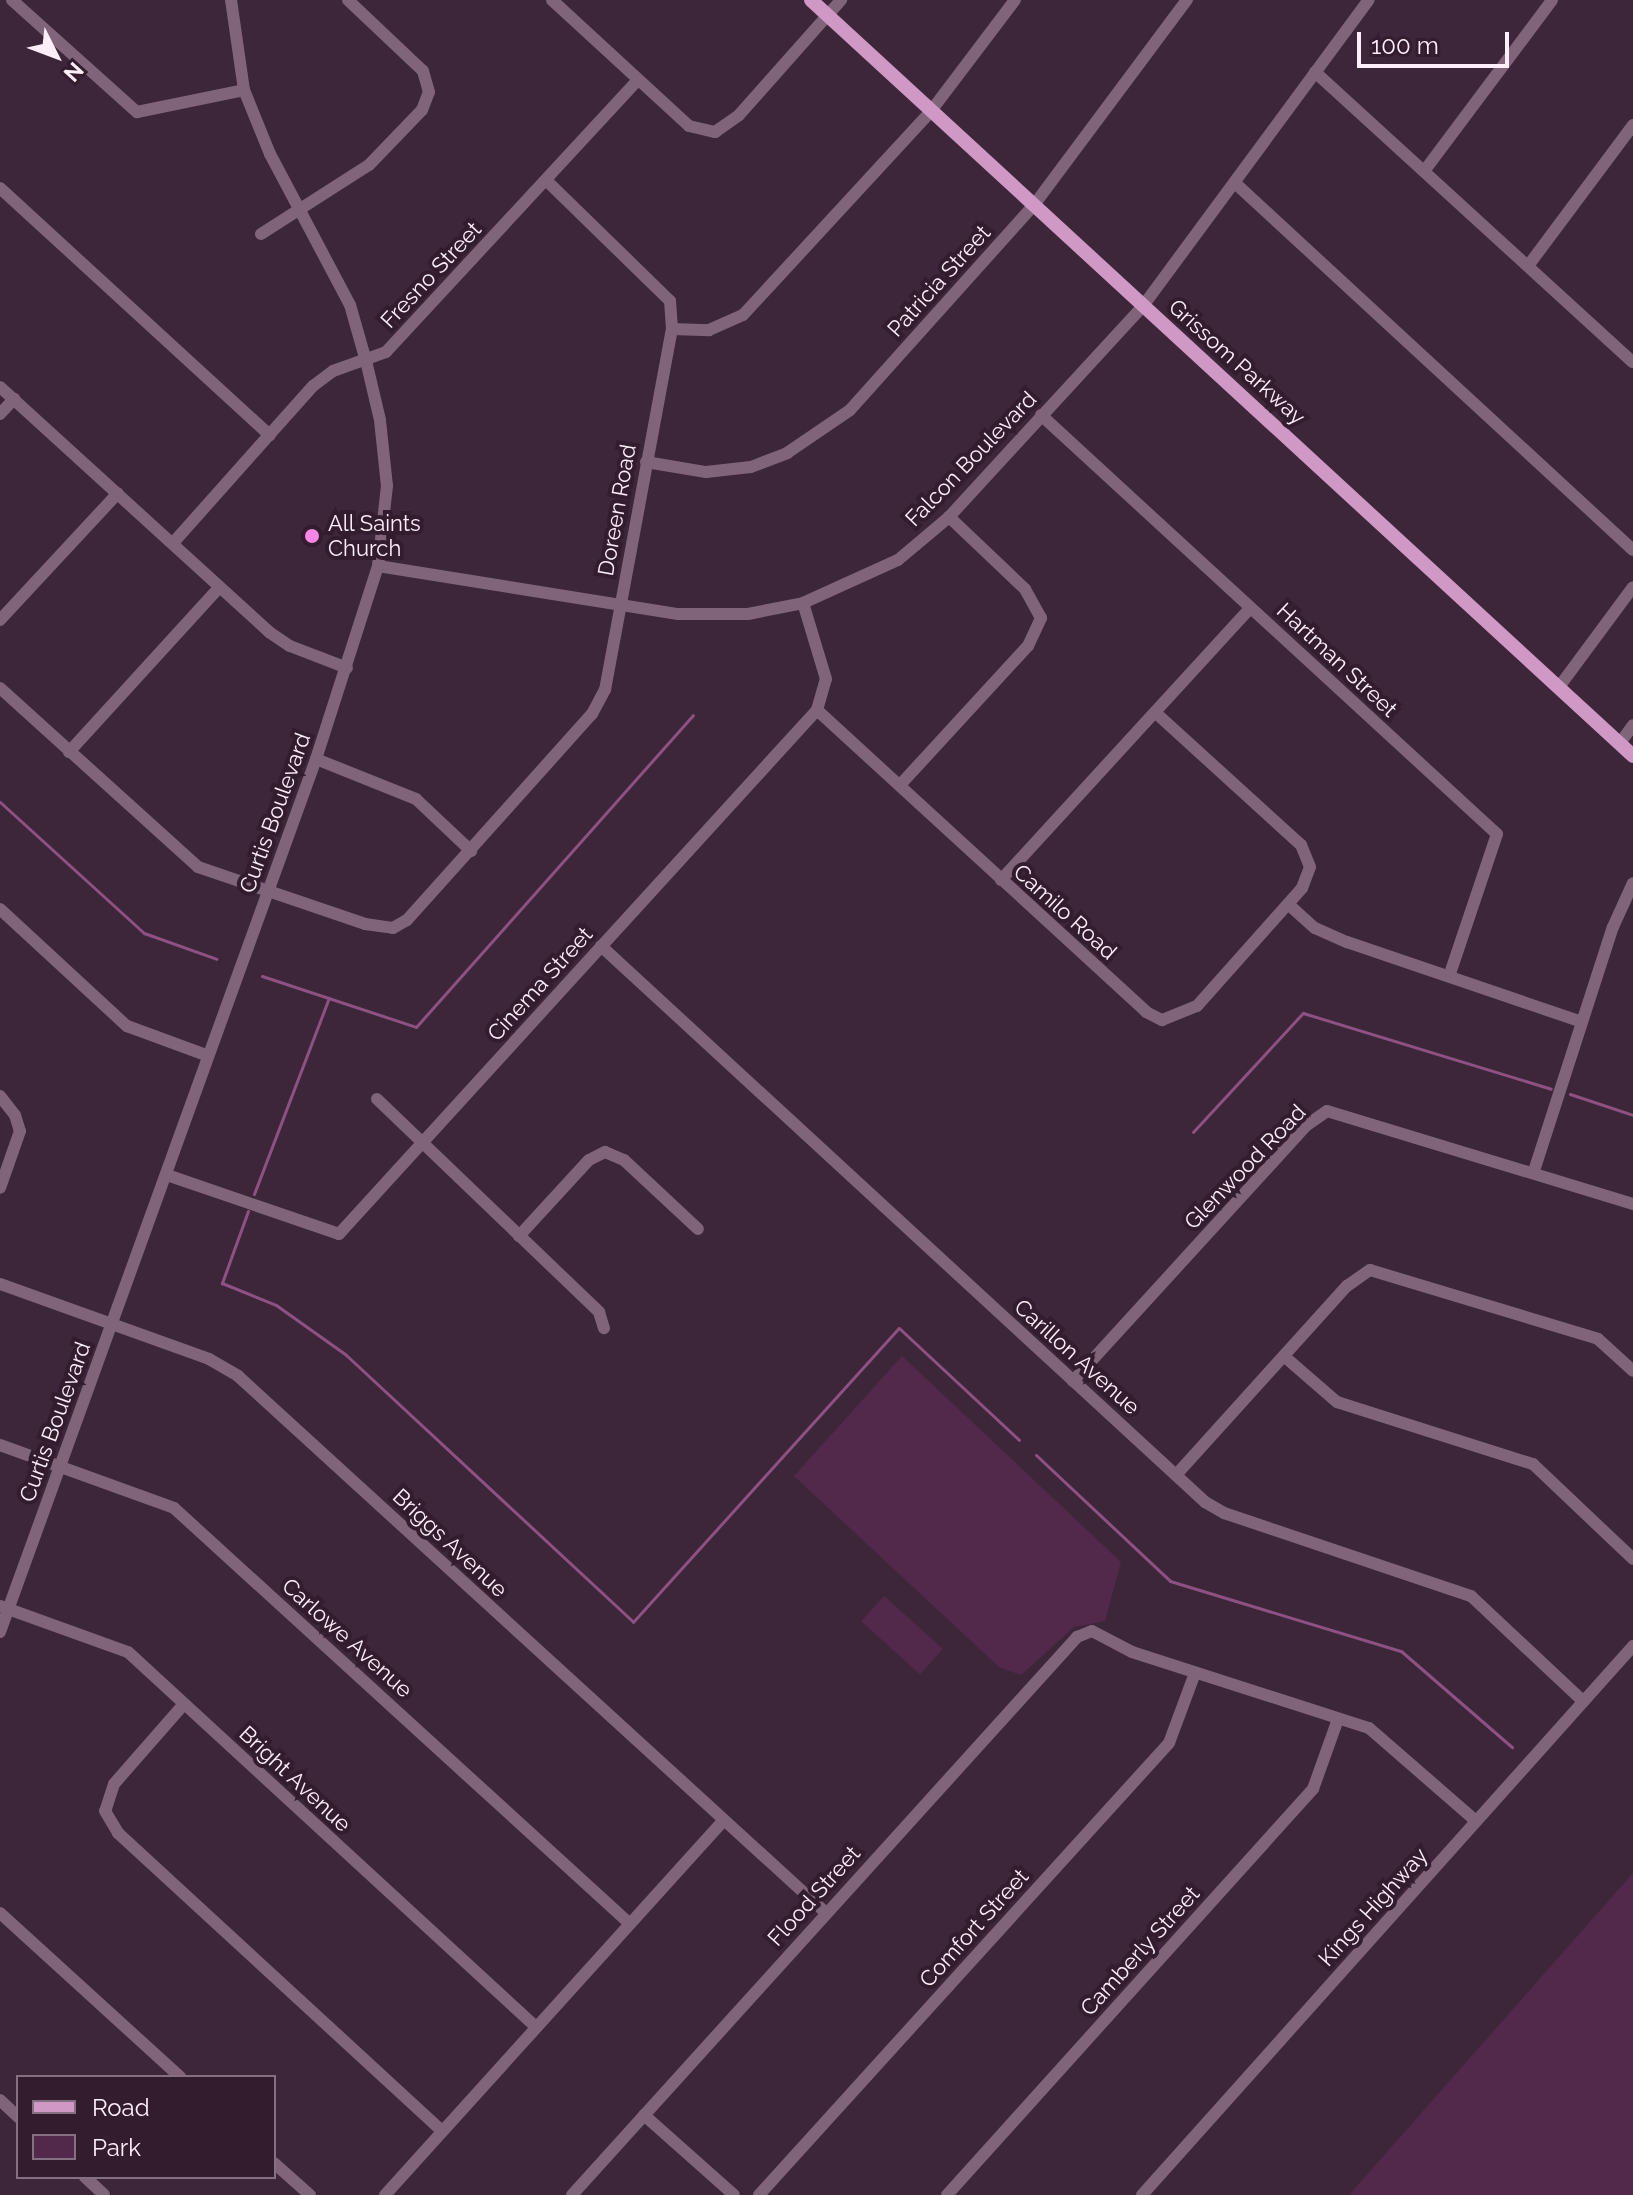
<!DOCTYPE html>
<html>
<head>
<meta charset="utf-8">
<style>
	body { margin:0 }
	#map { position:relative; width:1633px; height:2195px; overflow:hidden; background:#3d2639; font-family:Raleway,sans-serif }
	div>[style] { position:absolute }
	.green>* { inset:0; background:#52294b; transform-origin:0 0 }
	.stream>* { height:3px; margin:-1.5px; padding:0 1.5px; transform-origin:1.5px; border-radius:1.5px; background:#8d5182 }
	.minor>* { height:12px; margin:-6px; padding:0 6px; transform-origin:6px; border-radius:6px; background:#7f647a }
	.major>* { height:14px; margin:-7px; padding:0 7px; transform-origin:7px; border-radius:7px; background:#d098c4 }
	.dots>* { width:22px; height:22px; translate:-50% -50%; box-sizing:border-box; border:4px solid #321c2e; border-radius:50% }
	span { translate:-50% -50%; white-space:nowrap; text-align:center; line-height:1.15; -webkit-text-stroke:8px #321c2e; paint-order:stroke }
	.street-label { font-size:22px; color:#feeefa }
	.poi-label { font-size:22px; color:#feeefa }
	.left { translate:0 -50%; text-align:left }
	.legend { position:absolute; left:16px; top:2075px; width:260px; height:104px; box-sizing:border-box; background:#321c2e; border:2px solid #847080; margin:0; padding:10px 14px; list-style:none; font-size:24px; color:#feeefa }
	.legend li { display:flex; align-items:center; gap:16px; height:40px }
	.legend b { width:40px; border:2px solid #847080 }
	.north { position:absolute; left:16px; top:16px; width:80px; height:80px; -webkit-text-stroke:6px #321c2e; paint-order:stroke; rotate:132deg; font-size:22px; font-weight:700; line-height:32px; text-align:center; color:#feeefa }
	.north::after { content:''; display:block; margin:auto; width:28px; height:36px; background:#feeefa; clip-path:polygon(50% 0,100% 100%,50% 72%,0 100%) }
	.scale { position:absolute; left:1357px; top:32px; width:152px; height:36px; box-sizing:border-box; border:4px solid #feeefa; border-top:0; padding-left:10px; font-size:24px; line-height:28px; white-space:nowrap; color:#feeefa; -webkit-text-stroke:6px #321c2e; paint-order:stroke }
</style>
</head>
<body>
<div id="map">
	<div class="green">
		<div style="clip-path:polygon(902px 1356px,1121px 1562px,1105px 1621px,1074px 1627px,1021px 1675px,999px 1667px,794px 1476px)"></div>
		<div style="left:884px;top:1596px;width:79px;height:34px;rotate:42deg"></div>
		<div style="clip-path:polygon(1633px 1873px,1633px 2195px,1349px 2195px)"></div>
	</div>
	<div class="stream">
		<div style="left:0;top:802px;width:195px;rotate:42.3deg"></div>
		<div style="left:144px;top:933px;width:77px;rotate:19.6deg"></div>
		<div style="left:262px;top:976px;width:162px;rotate:18.3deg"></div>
		<div style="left:416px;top:1027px;width:417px;rotate:-48.4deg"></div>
		<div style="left:1570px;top:1094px;width:66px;rotate:18.4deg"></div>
		<div style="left:1193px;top:1132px;width:162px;rotate:-47.3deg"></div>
		<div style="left:1303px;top:1013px;width:259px;rotate:17deg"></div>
		<div style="left:254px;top:1194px;width:210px;rotate:-69.1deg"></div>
		<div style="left:248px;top:1211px;width:77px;rotate:109.9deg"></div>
		<div style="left:222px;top:1283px;width:58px;rotate:22.2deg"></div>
		<div style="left:276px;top:1305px;width:85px;rotate:35.4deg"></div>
		<div style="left:345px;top:1354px;width:393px;rotate:42.9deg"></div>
		<div style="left:633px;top:1622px;width:396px;rotate:-47.9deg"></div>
		<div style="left:899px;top:1328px;width:164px;rotate:43deg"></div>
		<div style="left:1036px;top:1455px;width:184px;rotate:43.2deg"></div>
		<div style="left:1170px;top:1581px;width:241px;rotate:16.9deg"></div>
		<div style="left:1401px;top:1651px;width:147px;rotate:40.9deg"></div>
	</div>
	<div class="minor">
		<div style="left:12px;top:0;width:168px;rotate:41.9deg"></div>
		<div style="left:137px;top:112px;width:109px;rotate:-11.6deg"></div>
		<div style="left:552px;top:0;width:186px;rotate:42.6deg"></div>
		<div style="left:689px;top:126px;width:27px;rotate:13deg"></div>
		<div style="left:715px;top:132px;width:29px;rotate:-35deg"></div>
		<div style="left:739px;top:115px;width:154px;rotate:-48.4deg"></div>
		<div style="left:1315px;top:72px;width:430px;rotate:42.4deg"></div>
		<div style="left:1425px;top:170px;width:212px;rotate:-53.2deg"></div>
		<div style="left:1235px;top:183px;width:541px;rotate:42.68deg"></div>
		<div style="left:0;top:188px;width:366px;rotate:42.5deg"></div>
		<div style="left:261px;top:234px;width:128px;rotate:-32.6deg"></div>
		<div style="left:369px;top:165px;width:76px;rotate:-46.1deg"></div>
		<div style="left:422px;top:110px;width:19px;rotate:-69deg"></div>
		<div style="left:429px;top:92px;width:22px;rotate:-106deg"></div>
		<div style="left:423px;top:71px;width:103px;rotate:-136.6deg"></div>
		<div style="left:1528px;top:266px;width:176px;rotate:-53.3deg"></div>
		<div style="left:672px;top:329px;width:37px;rotate:2deg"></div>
		<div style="left:709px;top:330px;width:37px;rotate:-24deg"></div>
		<div style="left:743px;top:315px;width:277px;rotate:-47.3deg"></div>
		<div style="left:931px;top:111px;width:139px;rotate:-52.9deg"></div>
		<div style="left:0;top:387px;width:364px;rotate:42.3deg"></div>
		<div style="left:269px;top:632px;width:25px;rotate:34deg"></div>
		<div style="left:290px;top:646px;width:61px;rotate:21.1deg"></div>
		<div style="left:0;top:414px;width:21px;rotate:-47deg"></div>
		<div style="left:1041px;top:415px;width:619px;rotate:42.58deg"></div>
		<div style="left:1497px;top:834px;width:148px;rotate:108.6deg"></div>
		<div style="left:646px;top:462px;width:61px;rotate:9.5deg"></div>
		<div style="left:706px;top:472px;width:45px;rotate:-6.3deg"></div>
		<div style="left:751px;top:467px;width:39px;rotate:-21deg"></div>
		<div style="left:787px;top:453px;width:76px;rotate:-34.3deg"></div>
		<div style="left:850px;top:410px;width:275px;rotate:-48.1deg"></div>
		<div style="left:1034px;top:205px;width:256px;rotate:-53.3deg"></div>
		<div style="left:173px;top:543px;width:210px;rotate:-48.3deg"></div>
		<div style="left:313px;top:386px;width:25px;rotate:-37deg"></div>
		<div style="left:333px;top:371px;width:56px;rotate:-19.7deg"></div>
		<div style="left:386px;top:352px;width:371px;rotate:-47.2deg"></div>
		<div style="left:378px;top:566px;width:304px;rotate:9.1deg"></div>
		<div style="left:678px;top:614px;width:70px"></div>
		<div style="left:748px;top:614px;width:56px;rotate:-11.3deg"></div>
		<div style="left:803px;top:603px;width:104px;rotate:-24.4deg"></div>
		<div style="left:898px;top:560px;width:67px;rotate:-40.1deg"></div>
		<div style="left:949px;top:517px;width:287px;rotate:-47.4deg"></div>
		<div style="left:1143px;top:306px;width:380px;rotate:-53.6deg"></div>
		<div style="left:0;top:620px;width:173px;rotate:-47.1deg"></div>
		<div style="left:1559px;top:687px;width:124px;rotate:-53.5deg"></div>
		<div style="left:0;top:688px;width:267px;rotate:42.1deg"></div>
		<div style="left:198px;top:867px;width:176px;rotate:18.8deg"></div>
		<div style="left:365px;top:924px;width:28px;rotate:8deg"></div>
		<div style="left:393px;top:928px;width:16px;rotate:-30deg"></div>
		<div style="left:407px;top:920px;width:277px;rotate:-48.1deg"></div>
		<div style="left:592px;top:714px;width:27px;rotate:-62deg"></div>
		<div style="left:605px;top:690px;width:367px;rotate:-79.5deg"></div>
		<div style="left:672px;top:329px;width:28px;rotate:-94deg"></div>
		<div style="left:670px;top:301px;width:173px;rotate:-135.7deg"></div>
		<div style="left:817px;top:710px;width:447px;rotate:42.5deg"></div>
		<div style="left:1146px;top:1012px;width:18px;rotate:27deg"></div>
		<div style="left:1162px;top:1020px;width:38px;rotate:-22deg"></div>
		<div style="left:1197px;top:1006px;width:158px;rotate:-48.3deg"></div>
		<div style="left:1302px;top:888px;width:22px;rotate:-69deg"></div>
		<div style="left:1310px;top:867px;width:24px;rotate:-112deg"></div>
		<div style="left:1301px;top:845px;width:196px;rotate:-137.7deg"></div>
		<div style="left:1620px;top:743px;width:22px;rotate:-54deg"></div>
		<div style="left:69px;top:752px;width:222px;rotate:-47.6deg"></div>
		<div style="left:316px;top:759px;width:108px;rotate:21.8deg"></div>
		<div style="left:416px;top:799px;width:76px;rotate:43.4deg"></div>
		<div style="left:900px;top:785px;width:189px;rotate:-47.4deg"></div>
		<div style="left:1028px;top:646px;width:31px;rotate:-65deg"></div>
		<div style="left:1041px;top:618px;width:33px;rotate:-119deg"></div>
		<div style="left:1025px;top:589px;width:105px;rotate:-136.5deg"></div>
		<div style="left:1001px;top:880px;width:369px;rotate:-47.5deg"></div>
		<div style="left:1288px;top:904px;width:36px;rotate:42deg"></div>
		<div style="left:1315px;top:928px;width:35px;rotate:24deg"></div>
		<div style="left:1347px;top:942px;width:248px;rotate:18.8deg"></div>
		<div style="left:0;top:909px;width:173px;rotate:42.7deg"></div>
		<div style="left:127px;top:1026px;width:84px;rotate:20.2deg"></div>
		<div style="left:601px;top:946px;width:821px;rotate:42.63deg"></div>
		<div style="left:1205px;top:1502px;width:22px;rotate:30deg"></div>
		<div style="left:1224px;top:1513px;width:261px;rotate:18.6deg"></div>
		<div style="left:1471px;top:1596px;width:154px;rotate:43.2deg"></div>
		<div style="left:0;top:1096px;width:24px;rotate:52deg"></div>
		<div style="left:15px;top:1115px;width:17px;rotate:73deg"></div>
		<div style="left:20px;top:1131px;width:60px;rotate:109.3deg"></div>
		<div style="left:377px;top:1099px;width:308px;rotate:43.8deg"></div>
		<div style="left:599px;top:1312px;width:17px;rotate:73deg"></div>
		<div style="left:1534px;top:1171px;width:256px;rotate:-72.1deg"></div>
		<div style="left:1613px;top:927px;width:48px;rotate:-65.6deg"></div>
		<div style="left:167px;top:1175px;width:182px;rotate:18.9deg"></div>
		<div style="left:339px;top:1234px;width:709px;rotate:-47.63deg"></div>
		<div style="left:817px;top:710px;width:32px;rotate:-74deg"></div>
		<div style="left:826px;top:679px;width:79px;rotate:-106.8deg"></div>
		<div style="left:519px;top:1236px;width:103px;rotate:-47.4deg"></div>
		<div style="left:589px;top:1160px;width:18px;rotate:-27deg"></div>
		<div style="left:605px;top:1152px;width:21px;rotate:23deg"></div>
		<div style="left:624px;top:1160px;width:101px;rotate:43deg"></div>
		<div style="left:0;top:1284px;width:222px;rotate:19.7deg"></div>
		<div style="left:209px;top:1359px;width:34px;rotate:30deg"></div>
		<div style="left:238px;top:1376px;width:795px;rotate:42.4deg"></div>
		<div style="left:1285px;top:1357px;width:69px;rotate:40.9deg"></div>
		<div style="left:1337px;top:1402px;width:206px;rotate:17.6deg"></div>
		<div style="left:1533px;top:1464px;width:138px;rotate:43.5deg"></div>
		<div style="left:1073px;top:1381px;width:347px;rotate:-47.6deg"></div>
		<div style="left:1307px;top:1125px;width:24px;rotate:-35deg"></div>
		<div style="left:1327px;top:1111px;width:320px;rotate:16.9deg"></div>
		<div style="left:0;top:1445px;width:185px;rotate:19.9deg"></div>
		<div style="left:174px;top:1508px;width:616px;rotate:42.37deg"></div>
		<div style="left:1176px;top:1475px;width:255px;rotate:-47.9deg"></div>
		<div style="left:1347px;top:1286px;width:28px;rotate:-35deg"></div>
		<div style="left:1370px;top:1270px;width:238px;rotate:16.8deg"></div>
		<div style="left:1598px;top:1339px;width:47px;rotate:42.4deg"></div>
		<div style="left:0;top:1606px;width:136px;rotate:19.8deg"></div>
		<div style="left:128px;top:1652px;width:554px;rotate:42.59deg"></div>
		<div style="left:0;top:1632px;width:928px;rotate:-70.1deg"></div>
		<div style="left:316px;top:759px;width:203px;rotate:-72.2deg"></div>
		<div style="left:378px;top:566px;width:81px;rotate:-83.6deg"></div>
		<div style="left:387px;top:486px;width:66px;rotate:-96.1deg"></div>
		<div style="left:380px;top:420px;width:61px;rotate:-103.3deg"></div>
		<div style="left:366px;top:361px;width:58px;rotate:-105.9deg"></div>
		<div style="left:350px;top:305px;width:171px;rotate:-117.9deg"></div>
		<div style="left:270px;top:154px;width:69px;rotate:-112.1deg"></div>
		<div style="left:244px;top:90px;width:91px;rotate:-98.2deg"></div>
		<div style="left:184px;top:1704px;width:106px;rotate:131.2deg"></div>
		<div style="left:114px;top:1784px;width:28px;rotate:108deg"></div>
		<div style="left:105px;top:1811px;width:26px;rotate:59deg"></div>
		<div style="left:118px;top:1833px;width:440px;rotate:42.6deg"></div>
		<div style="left:0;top:1913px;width:244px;rotate:42.3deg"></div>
		<div style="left:0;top:2100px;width:25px;rotate:43deg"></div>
		<div style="left:644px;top:2115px;width:120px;rotate:41.6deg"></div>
		<div style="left:274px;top:2163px;width:48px;rotate:41.6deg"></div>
		<div style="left:85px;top:2177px;width:26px;rotate:43deg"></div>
		<div style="left:385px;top:2195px;width:504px;rotate:-47.89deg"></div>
		<div style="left:572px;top:2195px;width:753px;rotate:-47.85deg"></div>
		<div style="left:1077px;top:1637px;width:16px;rotate:-22deg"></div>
		<div style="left:1092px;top:1631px;width:45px;rotate:27.7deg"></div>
		<div style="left:1132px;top:1652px;width:249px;rotate:17.8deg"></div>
		<div style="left:1369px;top:1728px;width:142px;rotate:41deg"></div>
		<div style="left:759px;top:2195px;width:610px;rotate:-47.79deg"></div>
		<div style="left:1169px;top:1743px;width:75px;rotate:-69.6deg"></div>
		<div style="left:947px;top:2195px;width:547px;rotate:-47.97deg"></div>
		<div style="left:1313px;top:1789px;width:74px;rotate:-70.3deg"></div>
		<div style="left:1142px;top:2195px;width:737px;rotate:-48.19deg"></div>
	</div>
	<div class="major">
		<div style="left:811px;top:0;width:1117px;rotate:42.6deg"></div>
	</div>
	<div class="dots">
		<div style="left:312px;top:536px;background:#fa87e7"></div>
	</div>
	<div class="street-label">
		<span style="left:431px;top:275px;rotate:-47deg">Fresno Street</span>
		<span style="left:939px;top:281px;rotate:-48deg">Patricia Street</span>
		<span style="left:1237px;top:362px;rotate:42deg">Grissom Parkway</span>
		<span style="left:971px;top:459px;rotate:-46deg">Falcon Boulevard</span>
		<span style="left:617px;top:510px;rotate:-80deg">Doreen Road</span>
		<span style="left:1337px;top:660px;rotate:43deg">Hartman Street</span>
		<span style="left:275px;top:813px;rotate:-70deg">Curtis Boulevard</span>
		<span style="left:1065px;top:912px;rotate:42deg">Camilo Road</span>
		<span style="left:540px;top:984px;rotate:-48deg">Cinema Street</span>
		<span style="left:1245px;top:1167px;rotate:-46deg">Glenwood Road</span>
		<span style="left:1077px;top:1357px;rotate:42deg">Carillon Avenue</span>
		<span style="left:55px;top:1422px;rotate:-70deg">Curtis Boulevard</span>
		<span style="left:450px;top:1543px;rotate:43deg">Briggs Avenue</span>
		<span style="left:347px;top:1638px;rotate:42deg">Carlowe Avenue</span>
		<span style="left:295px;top:1779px;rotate:43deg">Bright Avenue</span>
		<span style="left:814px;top:1896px;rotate:-48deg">Flood Street</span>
		<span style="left:1373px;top:1907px;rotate:-48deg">Kings Highway</span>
		<span style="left:974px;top:1928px;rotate:-48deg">Comfort Street</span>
		<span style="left:1140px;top:1951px;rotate:-48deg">Camberly Street</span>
	</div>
	<div class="poi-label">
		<span class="left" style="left:328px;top:536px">All Saints<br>Church</span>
	</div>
	<ul class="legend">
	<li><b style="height:10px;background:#d098c4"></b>Road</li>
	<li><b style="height:22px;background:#52294b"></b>Park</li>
	</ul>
	<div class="north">N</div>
	<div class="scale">100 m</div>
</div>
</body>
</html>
